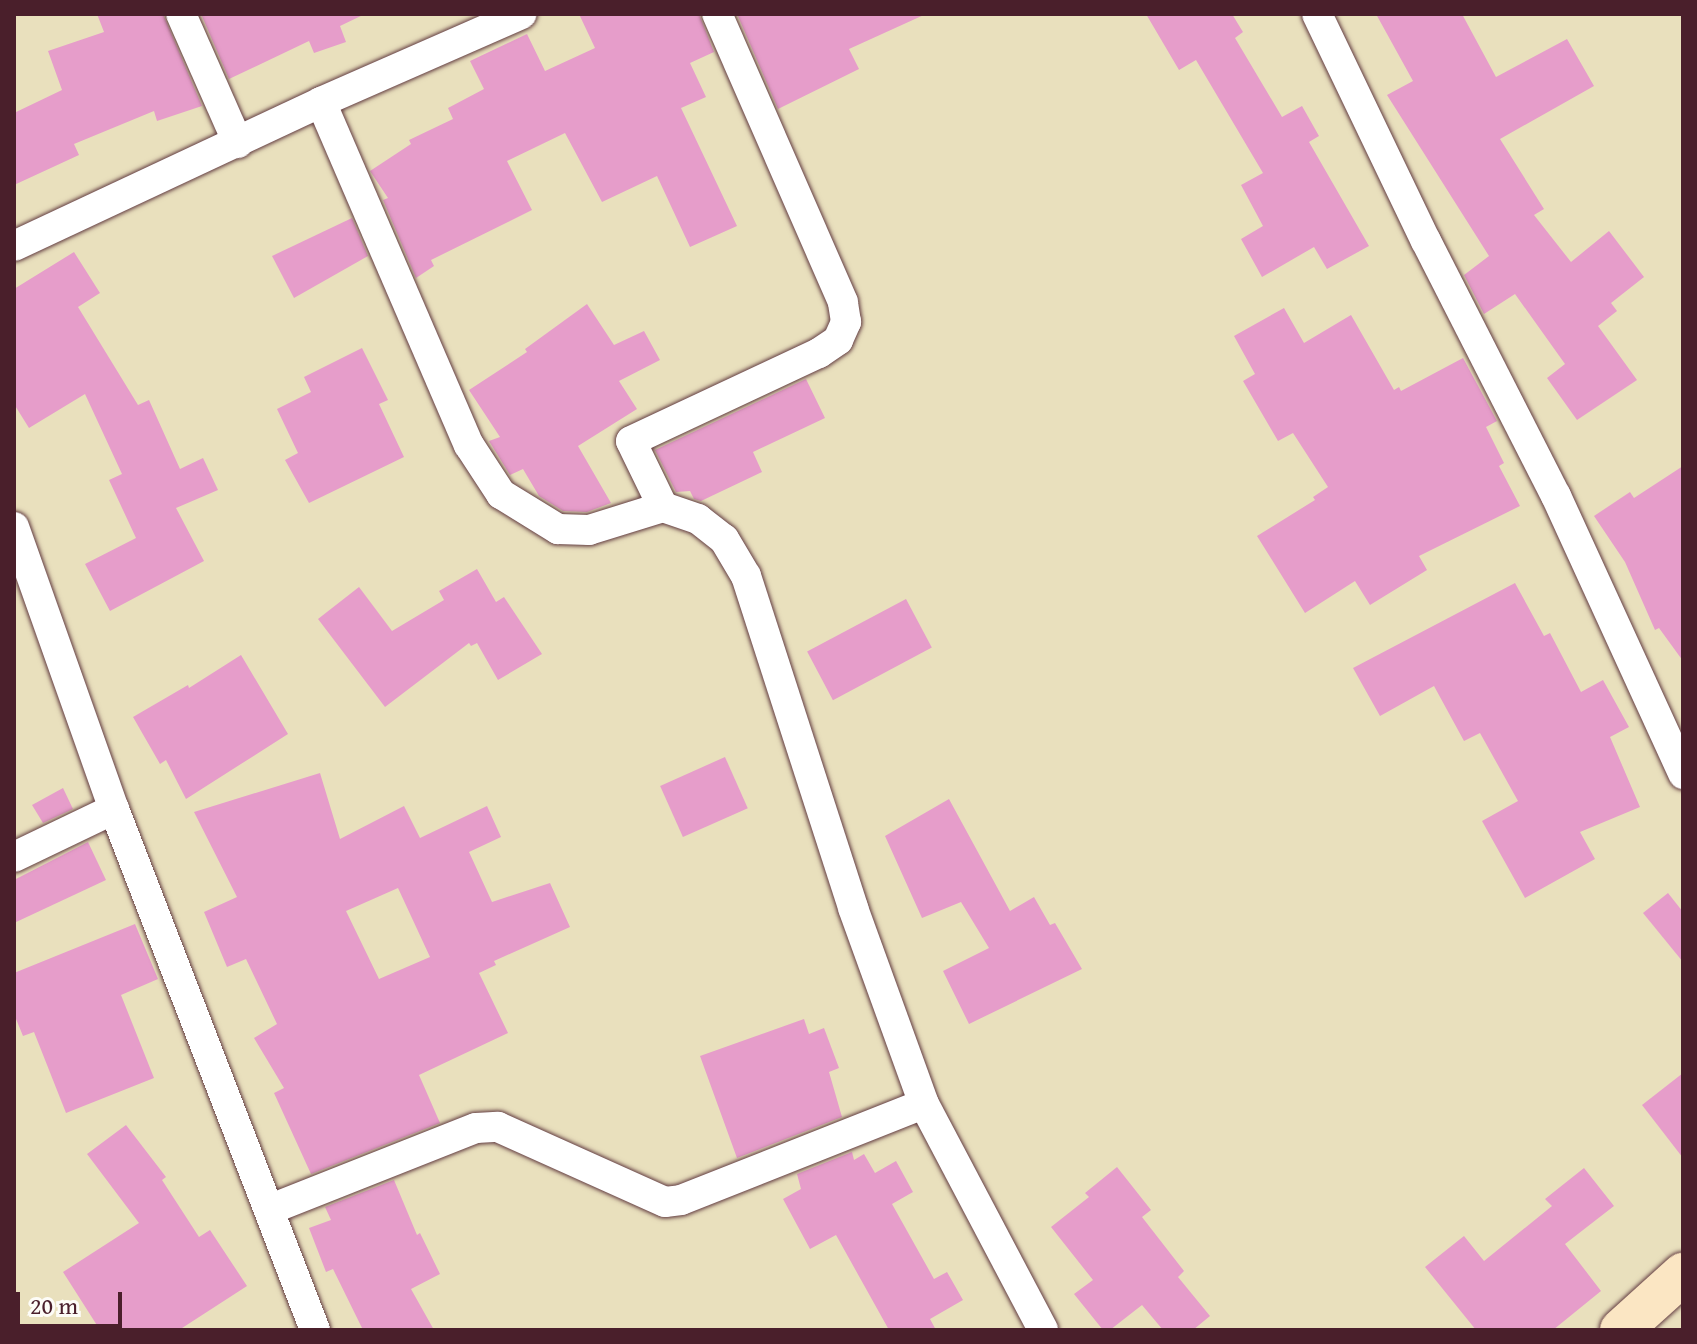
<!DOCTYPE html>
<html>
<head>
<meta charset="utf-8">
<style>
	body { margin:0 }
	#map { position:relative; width:1697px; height:1344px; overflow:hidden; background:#e9e0bd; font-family:"Gentium Book Plus",serif }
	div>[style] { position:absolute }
	.building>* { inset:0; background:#e69dca; transform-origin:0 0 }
	.roads { filter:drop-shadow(0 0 2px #623c41) drop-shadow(0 0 2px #623c41) }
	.street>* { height:30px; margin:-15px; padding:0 15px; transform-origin:15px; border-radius:15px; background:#fff }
	.secondary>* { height:42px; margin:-21px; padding:0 21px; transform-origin:21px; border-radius:21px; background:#fbe6c3 }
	span { translate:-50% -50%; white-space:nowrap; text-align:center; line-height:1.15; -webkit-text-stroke:6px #fdfcf7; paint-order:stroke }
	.frame { position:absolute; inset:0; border:16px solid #4a1f2b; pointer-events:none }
	.scale { position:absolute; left:16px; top:1292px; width:106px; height:36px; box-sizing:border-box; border:4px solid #4a1f2b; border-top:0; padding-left:10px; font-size:24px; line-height:28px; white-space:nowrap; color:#4a1f2b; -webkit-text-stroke:6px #fdfcf7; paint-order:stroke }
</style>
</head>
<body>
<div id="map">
	<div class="building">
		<div style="clip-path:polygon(97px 14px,163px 14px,202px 106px,157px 121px,154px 111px,74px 144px,79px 155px,14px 185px,14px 113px,62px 90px,48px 51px,104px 32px)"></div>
		<div style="clip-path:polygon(201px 14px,365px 14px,340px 26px,346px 42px,314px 53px,309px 41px,229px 79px)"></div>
		<div style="clip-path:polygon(579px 14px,699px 14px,714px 52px,690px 63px,706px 97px,681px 108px,737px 226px,690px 247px,657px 176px,602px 202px,565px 133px,507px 161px,532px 210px,431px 260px,434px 266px,416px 278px,383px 200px,388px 198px,370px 171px,411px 144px,409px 140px,453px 119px,448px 108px,484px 89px,470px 61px,527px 34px,545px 71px,595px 48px)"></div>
		<div style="clip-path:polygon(737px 14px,926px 14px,849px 49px,859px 69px,778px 109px)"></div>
		<div style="clip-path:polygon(1146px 14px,1232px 14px,1243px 32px,1235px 38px,1282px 117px,1302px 106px,1319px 136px,1309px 142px,1369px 246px,1327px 269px,1314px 247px,1262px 277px,1241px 239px,1263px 226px,1241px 185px,1263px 173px,1196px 60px,1179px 70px)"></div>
		<div style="clip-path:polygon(1376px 14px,1462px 14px,1496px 77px,1567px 39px,1594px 86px,1500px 139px,1544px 209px,1534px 215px,1571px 262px,1609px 231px,1644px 277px,1611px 303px,1617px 311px,1598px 326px,1637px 380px,1577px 420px,1547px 378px,1565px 364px,1515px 294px,1484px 314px,1464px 275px,1489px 256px,1387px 95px,1413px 81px)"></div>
		<div style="clip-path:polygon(352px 218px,368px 256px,294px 298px,272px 256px)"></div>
		<div style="clip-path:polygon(74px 252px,100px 293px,78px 307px,138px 405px,149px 400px,180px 469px,203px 458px,218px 490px,176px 508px,204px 561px,110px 611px,85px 564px,136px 538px,109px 480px,122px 474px,85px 394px,29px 428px,14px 404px,14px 289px)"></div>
		<div style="clip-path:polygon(587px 304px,614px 345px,644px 331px,660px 360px,619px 381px,637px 409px,578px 446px,611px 503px,587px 512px,563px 511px,539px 496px,523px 469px,510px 475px,489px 441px,500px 437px,469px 390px,527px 352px,525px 349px)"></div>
		<div style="clip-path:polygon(1284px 308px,1304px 343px,1351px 315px,1394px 390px,1399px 387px,1401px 391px,1463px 358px,1497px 421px,1486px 427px,1504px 463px,1499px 466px,1520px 506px,1419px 556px,1427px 570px,1370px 605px,1355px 581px,1305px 613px,1257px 536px,1315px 500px,1313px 497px,1328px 487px,1293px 433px,1278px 441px,1243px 381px,1255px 374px,1234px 336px)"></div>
		<div style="clip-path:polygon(362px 348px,388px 400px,379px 404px,404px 457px,309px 503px,285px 460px,298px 453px,277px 409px,311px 392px,304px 377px)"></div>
		<div style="clip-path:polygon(806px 379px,825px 418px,753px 452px,762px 472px,701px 501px,694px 499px,690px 491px,676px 492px,655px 450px)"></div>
		<div style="clip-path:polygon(1683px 466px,1683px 661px,1659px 628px,1655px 630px,1625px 562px,1594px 516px,1630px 492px,1634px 498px)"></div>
		<div style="clip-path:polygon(477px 569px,496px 602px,504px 597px,542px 654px,498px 680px,477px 643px,471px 646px,469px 643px,385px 707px,318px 619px,359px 587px,392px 631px,444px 600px,439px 591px)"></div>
		<div style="clip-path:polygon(1515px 583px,1544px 636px,1550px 633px,1581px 692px,1603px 680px,1629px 727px,1610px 737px,1640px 807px,1580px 832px,1595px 859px,1525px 898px,1482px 821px,1518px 801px,1480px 733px,1464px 741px,1434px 686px,1380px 716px,1353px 668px)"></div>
		<div style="left:906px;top:599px;width:55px;height:112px;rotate:62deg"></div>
		<div style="clip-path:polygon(241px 655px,288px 734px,186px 799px,166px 760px,160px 764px,133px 717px,188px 685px,189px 688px)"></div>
		<div style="left:725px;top:757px;width:56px;height:71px;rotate:66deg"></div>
		<div style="clip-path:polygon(evenodd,320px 773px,340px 839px,404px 806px,420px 838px,487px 806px,501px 837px,469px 852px,492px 902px,550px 883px,570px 927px,494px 961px,496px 965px,479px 973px,508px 1033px,419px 1075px,440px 1123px,311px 1174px,274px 1093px,284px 1088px,254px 1038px,277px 1024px,246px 959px,227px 967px,204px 912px,237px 897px,194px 812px,320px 773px,398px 888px,430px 957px,379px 979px,346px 911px,398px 888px)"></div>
		<div style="clip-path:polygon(63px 788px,73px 809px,43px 823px,32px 805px)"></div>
		<div style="clip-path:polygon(949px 799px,1010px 911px,1034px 897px,1050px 925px,1055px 923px,1082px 969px,969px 1024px,943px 971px,989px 948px,961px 902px,922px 918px,885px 836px)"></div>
		<div style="clip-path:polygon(88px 842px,106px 880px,14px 923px,14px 880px)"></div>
		<div style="clip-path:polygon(1668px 893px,1683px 912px,1683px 962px,1643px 913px)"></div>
		<div style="clip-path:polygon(135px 924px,158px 979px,121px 995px,154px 1078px,66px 1113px,34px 1032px,23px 1036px,14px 1014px,14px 973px)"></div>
		<div style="clip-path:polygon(804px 1019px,809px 1034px,824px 1028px,839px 1068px,829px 1072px,842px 1117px,737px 1158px,700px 1056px)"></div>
		<div style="clip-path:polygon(1683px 1073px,1683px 1158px,1642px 1105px)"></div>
		<div style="clip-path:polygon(126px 1125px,166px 1177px,162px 1180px,199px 1237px,210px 1230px,247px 1286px,179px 1330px,100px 1330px,63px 1272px,139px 1223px,87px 1154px)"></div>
		<div style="clip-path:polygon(852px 1152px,854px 1160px,864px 1154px,875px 1173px,896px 1161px,913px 1192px,892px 1204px,934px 1279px,947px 1272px,963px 1300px,930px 1319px,936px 1330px,889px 1330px,836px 1235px,810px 1249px,783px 1199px,801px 1189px,797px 1174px)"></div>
		<div style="clip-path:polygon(1117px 1167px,1151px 1210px,1142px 1217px,1184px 1271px,1178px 1277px,1210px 1316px,1193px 1330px,1163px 1330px,1142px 1305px,1110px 1330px,1103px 1330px,1074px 1294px,1093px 1280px,1051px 1227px,1089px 1197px,1085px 1193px)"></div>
		<div style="clip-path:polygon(1584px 1168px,1614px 1206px,1565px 1244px,1601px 1291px,1553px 1330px,1476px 1330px,1425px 1267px,1464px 1236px,1484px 1261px,1552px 1206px,1545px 1199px)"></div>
		<div style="clip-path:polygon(394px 1180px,417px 1235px,420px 1233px,440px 1274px,411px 1289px,434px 1330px,363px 1330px,333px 1269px,326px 1272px,309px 1228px,331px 1220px,325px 1207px)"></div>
	</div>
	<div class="roads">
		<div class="street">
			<div style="left:181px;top:14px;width:141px;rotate:66.2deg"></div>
			<div style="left:1317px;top:14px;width:252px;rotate:64.4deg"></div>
			<div style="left:1426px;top:241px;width:286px;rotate:63deg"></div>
			<div style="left:1556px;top:496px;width:306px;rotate:65.4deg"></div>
			<div style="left:321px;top:102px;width:374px;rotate:66.7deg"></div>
			<div style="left:469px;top:445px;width:59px;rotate:56.9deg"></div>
			<div style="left:501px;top:494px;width:67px;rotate:31.6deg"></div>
			<div style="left:558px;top:529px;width:31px;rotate:2deg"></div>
			<div style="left:589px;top:530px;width:77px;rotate:-17.3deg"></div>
			<div style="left:663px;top:507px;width:37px;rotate:19deg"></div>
			<div style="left:698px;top:519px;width:33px;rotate:38deg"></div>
			<div style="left:724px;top:539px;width:43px;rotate:59.3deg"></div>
			<div style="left:746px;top:576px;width:349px;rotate:72.1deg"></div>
			<div style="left:853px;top:908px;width:208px;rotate:70.1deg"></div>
			<div style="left:924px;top:1104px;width:255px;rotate:62.2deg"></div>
			<div style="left:14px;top:246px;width:339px;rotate:-25.1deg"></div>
			<div style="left:321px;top:102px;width:219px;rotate:-23.7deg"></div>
			<div style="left:663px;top:507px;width:73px;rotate:-115.9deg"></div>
			<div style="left:631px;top:441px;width:208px;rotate:-25.1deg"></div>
			<div style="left:819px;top:353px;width:23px;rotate:-34deg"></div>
			<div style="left:838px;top:340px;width:20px;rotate:-66deg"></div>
			<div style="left:846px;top:322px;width:20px;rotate:-99deg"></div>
			<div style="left:843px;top:302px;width:314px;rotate:-113.6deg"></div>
			<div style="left:14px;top:527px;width:299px;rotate:70.5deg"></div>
			<div style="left:114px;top:809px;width:558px;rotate:68.9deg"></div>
			<div style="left:14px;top:857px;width:111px;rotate:-25.6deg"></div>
			<div style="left:271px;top:1209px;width:220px;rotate:-21.6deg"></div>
			<div style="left:476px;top:1128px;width:22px;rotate:-3deg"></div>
			<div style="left:498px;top:1127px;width:183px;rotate:24.2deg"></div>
			<div style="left:665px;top:1202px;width:16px;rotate:-7deg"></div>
			<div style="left:681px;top:1200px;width:261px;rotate:-21.6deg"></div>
		</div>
		<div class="secondary">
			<div style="left:1621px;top:1330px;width:84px;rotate:-42.1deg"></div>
		</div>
	</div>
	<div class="frame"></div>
	<div class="scale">20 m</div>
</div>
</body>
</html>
